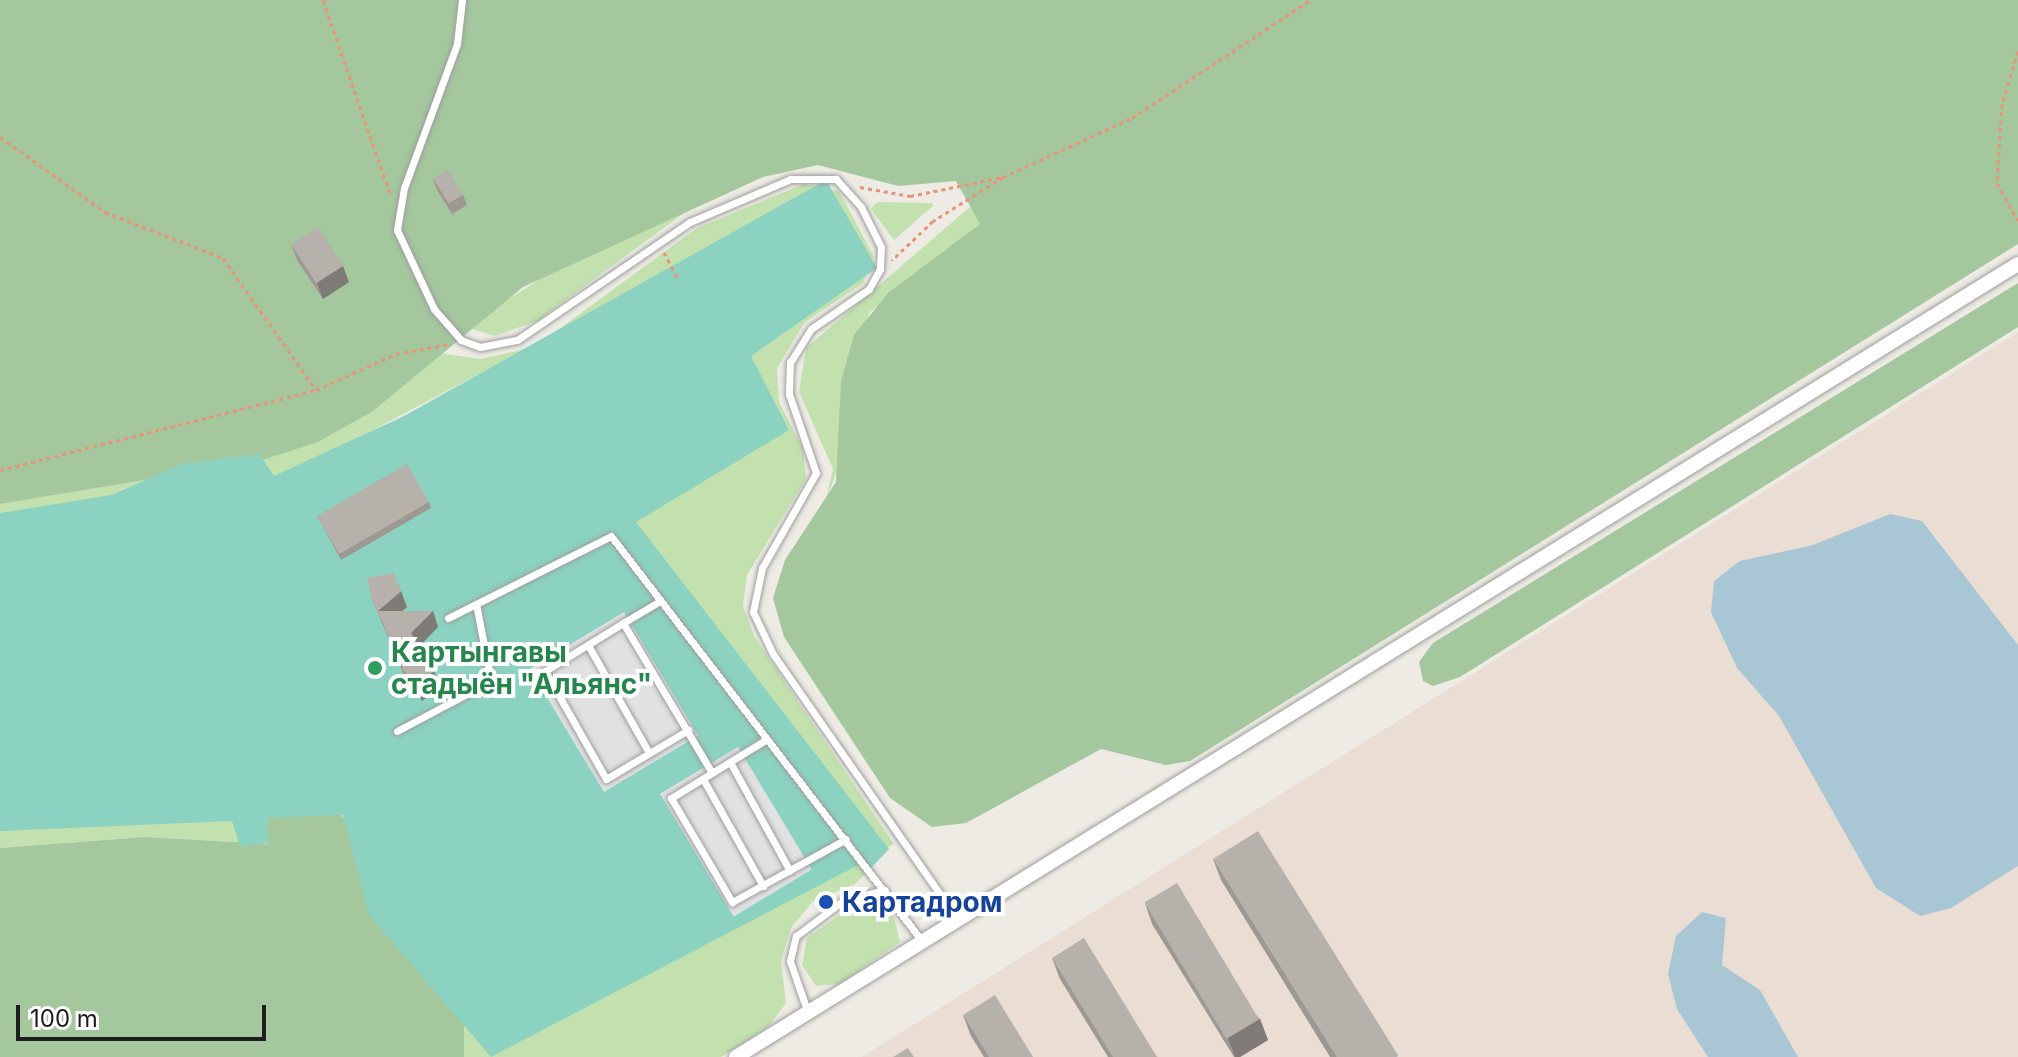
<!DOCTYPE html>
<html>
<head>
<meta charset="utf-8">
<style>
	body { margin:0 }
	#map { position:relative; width:2018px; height:1057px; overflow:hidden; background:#edebe4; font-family:Inter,sans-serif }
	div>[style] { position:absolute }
	.military>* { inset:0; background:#e9ddd4 }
	.grass>* { inset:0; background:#c2e1af }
	.forest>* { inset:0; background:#a4c79d }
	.pitch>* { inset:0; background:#8bd3c0 }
	.parking>* { inset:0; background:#e1e1e1; transform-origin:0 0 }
	.water>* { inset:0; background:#a9c6d5 }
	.path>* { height:3px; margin-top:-1.5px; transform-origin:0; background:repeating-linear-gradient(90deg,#e99379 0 4px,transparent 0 8px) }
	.roads { filter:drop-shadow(0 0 2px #9e9e9e) drop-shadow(0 0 2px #9e9e9e) }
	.lane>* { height:7px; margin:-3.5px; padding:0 3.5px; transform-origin:3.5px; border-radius:3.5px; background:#fff }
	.street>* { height:14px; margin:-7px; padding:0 7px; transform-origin:7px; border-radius:7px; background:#fff }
	.wall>* { inset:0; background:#9d9892 }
	.shaded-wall>* { inset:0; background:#7f7c77 }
	.building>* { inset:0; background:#b6b1aa; transform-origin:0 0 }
	.dots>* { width:22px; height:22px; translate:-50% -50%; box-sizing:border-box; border:4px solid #fff; border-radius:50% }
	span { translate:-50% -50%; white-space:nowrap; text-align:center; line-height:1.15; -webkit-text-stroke:8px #fff; paint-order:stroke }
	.leisure-label { font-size:28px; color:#27864d; font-weight:700 }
	.left { translate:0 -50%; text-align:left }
	.transit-label { font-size:28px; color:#164399; font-weight:700 }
	.scale { position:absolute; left:16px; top:1005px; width:250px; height:36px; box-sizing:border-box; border:4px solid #1d1d1d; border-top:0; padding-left:10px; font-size:24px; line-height:28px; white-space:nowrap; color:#1d1d1d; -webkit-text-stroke:6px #fff; paint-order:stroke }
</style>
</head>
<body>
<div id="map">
	<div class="military">
		<div style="clip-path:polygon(2018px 332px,2018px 1057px,862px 1057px)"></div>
	</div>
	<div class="grass">
		<div style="clip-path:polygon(804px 184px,839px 191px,874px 257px,863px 283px,805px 322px,777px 368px,779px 402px,803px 449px,806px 479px,747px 575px,743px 606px,754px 636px,894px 844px,861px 863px,870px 869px,855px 884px,813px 901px,791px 928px,781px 961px,786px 1003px,768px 1027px,721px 1057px,464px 1057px,464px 1025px,266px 815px,268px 844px,145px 837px,0 848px,0 784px,664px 591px,555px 332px,697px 228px)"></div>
		<div style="clip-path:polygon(877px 202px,932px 203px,933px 206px,894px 240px,871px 209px)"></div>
		<div style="clip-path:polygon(695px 205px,537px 321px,495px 336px,466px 327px,554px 270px)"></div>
		<div style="clip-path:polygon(971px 206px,981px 224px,870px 312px,841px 381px,840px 463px,826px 500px,833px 469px,799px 392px,806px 348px)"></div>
		<div style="clip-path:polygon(526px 349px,263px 488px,0 545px,0 504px,259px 461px,417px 373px,439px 353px,480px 359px)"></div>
		<div style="clip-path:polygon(859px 901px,876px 899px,892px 909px,900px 942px,840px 984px,816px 986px,802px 965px,807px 938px)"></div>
	</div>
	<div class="forest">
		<div style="clip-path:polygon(0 0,2018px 0,2018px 244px,1190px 761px,1166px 765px,1101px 749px,966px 823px,932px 827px,890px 798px,784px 637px,773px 598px,785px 560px,836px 482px,841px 381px,854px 335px,888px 293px,980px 224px,956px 181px,898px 186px,818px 165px,763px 177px,523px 287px,373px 411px,318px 442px,259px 461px,0 504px)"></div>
		<div style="clip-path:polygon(2018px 283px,2018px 327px,1460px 677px,1433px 686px,1423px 681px,1419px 662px,1433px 643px)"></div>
		<div style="clip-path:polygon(330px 807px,350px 824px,464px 1025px,464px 1057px,0 1057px,0 848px,145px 837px,268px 844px,266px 815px)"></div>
	</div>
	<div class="pitch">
		<div style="clip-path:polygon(826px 180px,877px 268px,751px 356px,789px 430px,636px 522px,889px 849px,870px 869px,860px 864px,491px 1057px,369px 915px,343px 815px,268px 818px,268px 843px,240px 846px,232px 821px,0 831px,0 513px,112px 495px,182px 464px,259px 454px,274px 476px,404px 416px)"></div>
	</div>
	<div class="parking">
		<div style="left:624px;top:612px;width:144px;height:110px;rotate:59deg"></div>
		<div style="left:738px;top:747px;width:143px;height:91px;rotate:59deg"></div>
	</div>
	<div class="water">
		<div style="clip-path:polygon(1890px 514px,1922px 521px,2018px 645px,2018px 866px,1951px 908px,1920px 916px,1876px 888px,1779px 716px,1737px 668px,1711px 612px,1714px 581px,1740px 561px,1813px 545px)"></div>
		<div style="clip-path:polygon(1702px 912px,1726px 918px,1722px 965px,1760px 990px,1798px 1057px,1708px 1057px,1677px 1009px,1668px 974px,1676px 936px)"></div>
	</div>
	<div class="path">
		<div style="left:323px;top:0;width:205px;rotate:70.9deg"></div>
		<div style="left:2018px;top:51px;width:55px;rotate:106.8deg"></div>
		<div style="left:2002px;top:104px;width:79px;rotate:93.6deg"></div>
		<div style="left:1997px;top:183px;width:43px;rotate:61.1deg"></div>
		<div style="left:0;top:137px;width:129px;rotate:35.5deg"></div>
		<div style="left:105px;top:212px;width:127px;rotate:21.3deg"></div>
		<div style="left:223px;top:258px;width:161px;rotate:54.8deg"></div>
		<div style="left:316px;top:390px;width:88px;rotate:-24.2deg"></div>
		<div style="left:396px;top:354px;width:54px;rotate:-10.7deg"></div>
		<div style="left:1003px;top:177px;width:142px;rotate:-24.6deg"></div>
		<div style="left:1132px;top:118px;width:214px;rotate:-33.5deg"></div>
		<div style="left:860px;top:187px;width:51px;rotate:10.2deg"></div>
		<div style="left:910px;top:196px;width:95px;rotate:-11.5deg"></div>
		<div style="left:1003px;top:177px;width:83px;rotate:147.8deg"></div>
		<div style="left:933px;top:221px;width:57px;rotate:136.4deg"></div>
		<div style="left:664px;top:252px;width:33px;rotate:63deg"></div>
		<div style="left:0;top:470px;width:326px;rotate:-14.2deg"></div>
	</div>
	<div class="roads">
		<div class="lane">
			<div style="left:462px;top:0;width:44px;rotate:96.5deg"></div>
			<div style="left:457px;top:44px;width:153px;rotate:110.2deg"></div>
			<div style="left:404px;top:188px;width:43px;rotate:99.5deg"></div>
			<div style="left:397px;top:230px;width:87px;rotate:64.9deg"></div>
			<div style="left:434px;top:309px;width:41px;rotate:48.9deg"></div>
			<div style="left:461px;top:340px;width:20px;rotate:20deg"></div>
			<div style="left:480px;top:347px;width:38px;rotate:-11deg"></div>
			<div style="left:517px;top:340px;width:209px;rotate:-34.3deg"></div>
			<div style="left:690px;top:222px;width:110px;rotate:-23.1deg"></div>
			<div style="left:791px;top:179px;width:45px"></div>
			<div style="left:836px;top:179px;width:38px;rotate:48deg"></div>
			<div style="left:861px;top:207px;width:45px;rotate:63.4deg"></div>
			<div style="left:881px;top:247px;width:22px;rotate:93deg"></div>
			<div style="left:880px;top:269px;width:23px;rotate:119deg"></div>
			<div style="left:869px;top:289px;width:70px;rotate:145.4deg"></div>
			<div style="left:811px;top:329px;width:39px;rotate:122deg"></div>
			<div style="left:790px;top:362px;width:32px;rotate:92deg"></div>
			<div style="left:789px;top:394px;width:83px;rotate:71.1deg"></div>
			<div style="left:816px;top:473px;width:109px;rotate:119.6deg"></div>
			<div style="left:762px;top:568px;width:45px;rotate:101.6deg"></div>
			<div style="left:753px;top:612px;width:47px;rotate:64.5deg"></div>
			<div style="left:773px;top:654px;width:323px;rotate:55.2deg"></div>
			<div style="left:660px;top:601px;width:43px;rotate:149.3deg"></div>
			<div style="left:623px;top:623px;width:174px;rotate:59.3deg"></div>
			<div style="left:448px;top:618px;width:182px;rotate:-26.7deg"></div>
			<div style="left:611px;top:536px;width:511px;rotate:52.48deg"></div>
			<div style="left:623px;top:623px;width:92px;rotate:148.4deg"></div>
			<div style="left:545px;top:671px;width:124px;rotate:60.5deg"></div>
			<div style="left:606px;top:779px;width:96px;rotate:-30.9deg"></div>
			<div style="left:588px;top:645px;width:124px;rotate:60.5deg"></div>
			<div style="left:397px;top:731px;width:106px;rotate:-28deg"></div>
			<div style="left:491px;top:681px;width:78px;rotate:-101deg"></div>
			<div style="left:767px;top:739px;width:113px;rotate:148.4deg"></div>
			<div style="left:671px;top:798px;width:121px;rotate:59.6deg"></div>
			<div style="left:732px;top:902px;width:130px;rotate:-28.9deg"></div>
			<div style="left:730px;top:762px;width:124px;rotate:61.2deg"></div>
			<div style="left:703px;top:779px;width:123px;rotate:60.7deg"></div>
			<div style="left:808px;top:1013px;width:55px;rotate:-109.1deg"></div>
			<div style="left:790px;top:961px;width:26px;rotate:-77deg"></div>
			<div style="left:796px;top:936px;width:60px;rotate:-36.9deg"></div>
			<div style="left:844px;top:900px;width:42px;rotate:-13.7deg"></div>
		</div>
		<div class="street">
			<div style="left:736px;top:1057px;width:1507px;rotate:-31.74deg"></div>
		</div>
	</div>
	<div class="wall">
		<div style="clip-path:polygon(433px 179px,463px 195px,467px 205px,452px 214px,437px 190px)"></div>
		<div style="clip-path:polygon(291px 244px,349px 282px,323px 299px,297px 260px)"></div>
		<div style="clip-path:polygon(429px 502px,431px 508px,341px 560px,317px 516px)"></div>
		<div style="clip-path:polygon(372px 599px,407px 607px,402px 611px,433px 611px,438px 627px,419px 646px,440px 687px,422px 701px,409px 687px)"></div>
		<div style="clip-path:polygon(1213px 859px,1397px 1057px,1330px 1057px,1221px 880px)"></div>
		<div style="clip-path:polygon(1145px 903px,1260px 1019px,1268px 1040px,1240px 1057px,1234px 1057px,1152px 924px)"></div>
		<div style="clip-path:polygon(1052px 958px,1157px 1057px,1108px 1057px,1060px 979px)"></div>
		<div style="clip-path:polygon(963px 1015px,1033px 1057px,984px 1057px,971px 1036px)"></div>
	</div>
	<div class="shaded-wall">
		<div style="clip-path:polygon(343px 266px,349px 282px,323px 299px,317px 283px)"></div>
		<div style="clip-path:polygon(401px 591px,407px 607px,384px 627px,378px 611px)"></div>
		<div style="clip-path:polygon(433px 611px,438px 627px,417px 649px,411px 633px)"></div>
		<div style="clip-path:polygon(434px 671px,440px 687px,422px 701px,417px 685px)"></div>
		<div style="clip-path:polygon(1260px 1019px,1268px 1040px,1240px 1057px,1235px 1057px,1228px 1038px)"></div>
	</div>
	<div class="building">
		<div style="left:448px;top:170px;width:29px;height:17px;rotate:59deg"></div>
		<div style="left:318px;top:227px;width:46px;height:32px;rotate:57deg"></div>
		<div style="left:407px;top:464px;width:44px;height:104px;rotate:60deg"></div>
		<div style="clip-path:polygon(394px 573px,401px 591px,378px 611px,433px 611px,411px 633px,434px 671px,417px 685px,404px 671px,372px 599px,367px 578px)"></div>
		<div style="left:1258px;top:831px;width:265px;height:53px;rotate:58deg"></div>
		<div style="left:1177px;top:883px;width:159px;height:38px;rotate:59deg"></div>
		<div style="clip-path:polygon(1084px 938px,1157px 1057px,1113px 1057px,1052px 958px)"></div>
		<div style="clip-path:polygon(995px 995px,1033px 1057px,989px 1057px,963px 1015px)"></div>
		<div style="clip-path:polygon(908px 1048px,914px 1057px,893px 1057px)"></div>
	</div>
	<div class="dots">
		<div style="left:375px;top:668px;background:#2e9e5b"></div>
		<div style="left:826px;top:902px;background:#1a4fb4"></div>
	</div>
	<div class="leisure-label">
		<span class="left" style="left:391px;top:668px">Картынгавы<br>стадыён "Альянс"</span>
	</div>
	<div class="transit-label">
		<span class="left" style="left:842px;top:902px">Картадром</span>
	</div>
	<div class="scale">100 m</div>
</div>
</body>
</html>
